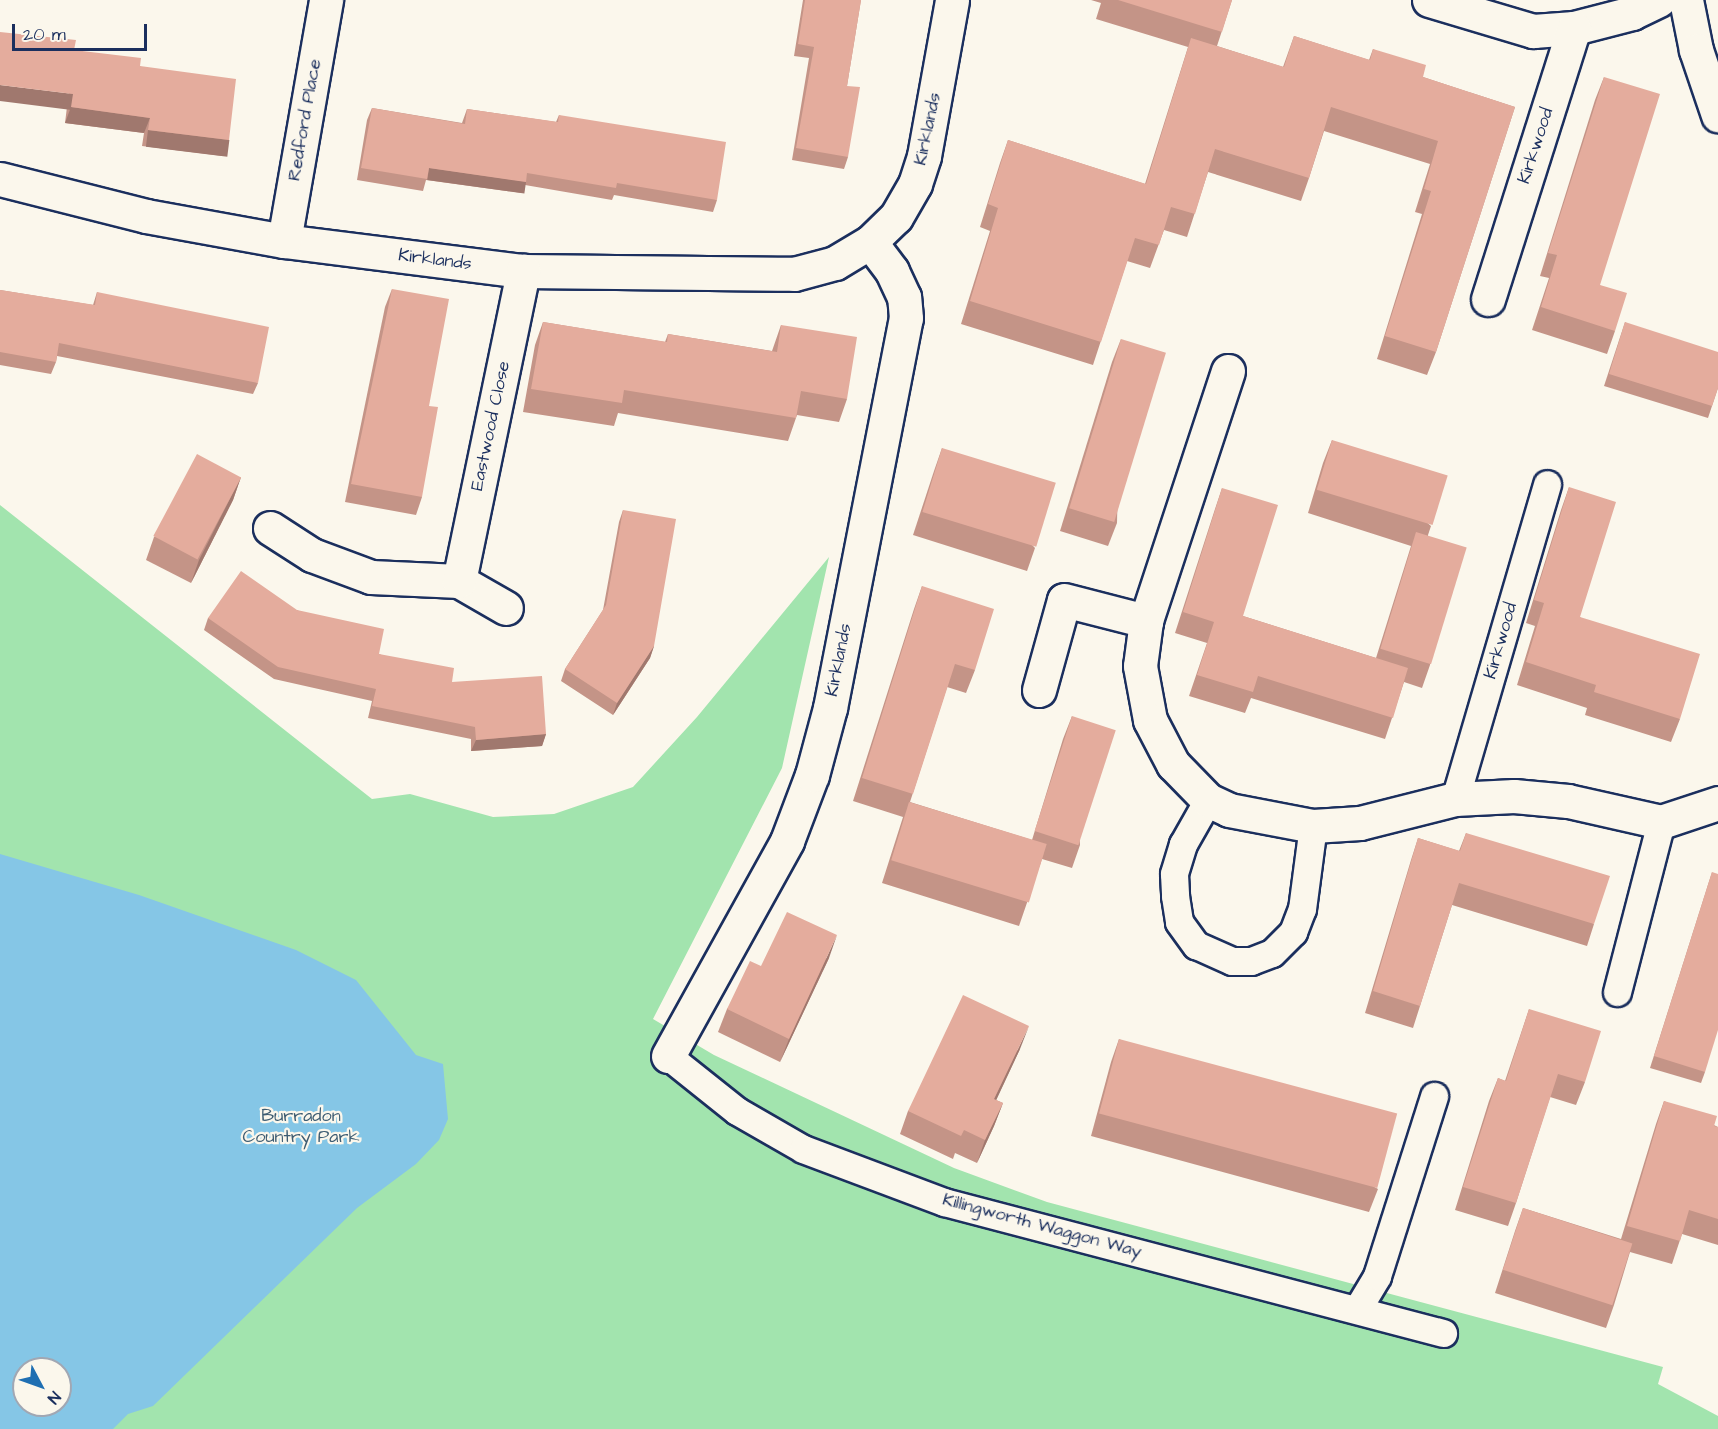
<!DOCTYPE html>
<style>
body{margin:0}
#map{position:relative;width:1718px;height:1429px;overflow:hidden;background:#fbf7ec;font-family:"Architects Daughter",sans-serif}
div>[style]{position:absolute}
.green>*{inset:0;background:#a2e4ae}
.water>*{inset:0;background:#85c6e6}
.roads{filter:drop-shadow(2px 0 #1b2f5e) drop-shadow(-2px 0 #1b2f5e) drop-shadow(0 2px #1b2f5e) drop-shadow(0 -2px #1b2f5e)}
.lane>*{height:27px;margin:-13.5px;padding:0 13.5px;transform-origin:13.5px;border-radius:13.5px;background:#fbf7ec}
.street>*{height:33px;margin:-16.5px;padding:0 16.5px;transform-origin:16.5px;border-radius:16.5px;background:#fbf7ec}
.wall>*{inset:0;background:#c49487}
.shaded-wall>*{inset:0;background:#a0786e;transform-origin:0 0}
.building>*{inset:0;background:#e4ac9d;transform-origin:0 0}
span{translate:-50% -50%;white-space:nowrap;text-align:center;line-height:1.15;-webkit-text-stroke:4.5px #fbf7ec;paint-order:stroke}
.street-label{font-size:18px;color:#1b2f5e}
.park-label{font-size:18px;color:#3d5c72}
.north{position:absolute;left:12px;top:1357px;width:60px;height:60px;box-sizing:border-box;background:#fbf7ec;border:2px solid #a1a7b3;border-radius:50%;rotate:131deg;font-size:16px;font-weight:700;line-height:24px;text-align:center;color:#1b2f5e}
.north::after{content:'';display:block;margin:auto;width:21px;height:27px;background:#1f6fb2;clip-path:polygon(50% 0,100% 100%,50% 72%,0 100%)}
.scale{position:absolute;left:12px;top:24px;width:135px;height:27px;box-sizing:border-box;border:3px solid #1b2f5e;border-top:0;padding-left:8px;font-size:18px;line-height:21px;white-space:nowrap;color:#1b2f5e;-webkit-text-stroke:4px #fbf7ec;paint-order:stroke}
</style>
<div id="map">
<div class="green">
<i style="clip-path:polygon(evenodd,0 505px,372px 799px,410px 794px,493px 817px,554px 814px,633px 787px,697px 717px,829px 557px,782px 768px,653px 1019px,714px 1055px,954px 1168px,1047px 1202px,1663px 1367px,1658px 1384px,1718px 1416px,1718px 1429px,0 1429px,0 505px,24px 1369px,60px 1369px,60px 1405px,24px 1405px,24px 1369px)"></i>
</div>
<div class="water">
<i style="clip-path:polygon(evenodd,0 854px,139px 895px,296px 950px,356px 980px,416px 1055px,443px 1064px,448px 1119px,439px 1140px,416px 1164px,357px 1208px,153px 1406px,128px 1414px,113px 1429px,0 1429px,0 854px,24px 1369px,60px 1369px,60px 1405px,24px 1405px,24px 1369px)"></i>
</div>
<div class="roads">
<div class="lane">
<i style="left:1455px;top:799px;width:328px;rotate:-73.7deg"></i>
<i style="left:1208px;top:800px;width:51px;rotate:119.6deg"></i>
<i style="left:1183px;top:844px;width:31px;rotate:107deg"></i>
<i style="left:1174px;top:874px;width:22px;rotate:87deg"></i>
<i style="left:1175px;top:896px;width:26px;rotate:81deg"></i>
<i style="left:1179px;top:922px;width:29px;rotate:54deg"></i>
<i style="left:1196px;top:945px;width:39px;rotate:24deg"></i>
<i style="left:1232px;top:961px;width:19px"></i>
<i style="left:1251px;top:961px;width:22px;rotate:-21deg"></i>
<i style="left:1272px;top:953px;width:30px;rotate:-45deg"></i>
<i style="left:1293px;top:932px;width:25px;rotate:-69deg"></i>
<i style="left:1302px;top:909px;width:84px;rotate:-82.5deg"></i>
<i style="left:1617px;top:992px;width:176px;rotate:-75.5deg"></i>
<i style="left:668px;top:1056px;width:88px;rotate:38.6deg"></i>
<i style="left:737px;top:1111px;width:76px;rotate:29.9deg"></i>
<i style="left:803px;top:1149px;width:151px;rotate:20.6deg"></i>
<i style="left:944px;top:1202px;width:516px;rotate:14.71deg"></i>
<i style="left:1358px;top:1308px;width:37px;rotate:-59deg"></i>
<i style="left:1377px;top:1276px;width:189px;rotate:-72.4deg"></i>
</div>
<div class="street">
<i style="left:1429px;top:0;width:109px;rotate:16.6deg"></i>
<i style="left:1533px;top:31px;width:41px;rotate:-4.2deg"></i>
<i style="left:1574px;top:28px;width:60px;rotate:-14.5deg"></i>
<i style="left:1632px;top:13px;width:30px;rotate:-26deg"></i>
<i style="left:1686px;top:0;width:51px;rotate:78.7deg"></i>
<i style="left:1696px;top:50px;width:69px;rotate:71.3deg"></i>
<i style="left:0;top:179px;width:151px;rotate:14.2deg"></i>
<i style="left:146px;top:216px;width:140px;rotate:10.3deg"></i>
<i style="left:284px;top:241px;width:241px;rotate:7.2deg"></i>
<i style="left:523px;top:271px;width:271px;rotate:0.6deg"></i>
<i style="left:794px;top:274px;width:42px;rotate:-15deg"></i>
<i style="left:835px;top:263px;width:41px;rotate:-31deg"></i>
<i style="left:870px;top:242px;width:36px;rotate:-44deg"></i>
<i style="left:896px;top:217px;width:38px;rotate:-60deg"></i>
<i style="left:915px;top:184px;width:29px;rotate:-72deg"></i>
<i style="left:924px;top:156px;width:158px;rotate:-79.8deg"></i>
<i style="left:284px;top:241px;width:245px;rotate:-80.1deg"></i>
<i style="left:1488px;top:299px;width:284px;rotate:-72.4deg"></i>
<i style="left:1228px;top:371px;width:263px;rotate:108.2deg"></i>
<i style="left:1146px;top:621px;width:45px;rotate:97.6deg"></i>
<i style="left:1140px;top:666px;width:55px;rotate:79.5deg"></i>
<i style="left:1150px;top:720px;width:50px;rotate:62.4deg"></i>
<i style="left:1173px;top:764px;width:50px;rotate:45.8deg"></i>
<i style="left:1208px;top:800px;width:23px;rotate:25deg"></i>
<i style="left:1229px;top:810px;width:86px;rotate:10.8deg"></i>
<i style="left:1313px;top:826px;width:47px;rotate:-3.7deg"></i>
<i style="left:1360px;top:823px;width:98px;rotate:-14.2deg"></i>
<i style="left:1455px;top:799px;width:59px;rotate:-2.9deg"></i>
<i style="left:1514px;top:796px;width:54px;rotate:5.3deg"></i>
<i style="left:1568px;top:801px;width:95px;rotate:12.7deg"></i>
<i style="left:1661px;top:822px;width:60px;rotate:-18.4deg"></i>
<i style="left:270px;top:528px;width:50px;rotate:32.7deg"></i>
<i style="left:312px;top:555px;width:63px;rotate:20.4deg"></i>
<i style="left:371px;top:577px;width:88px;rotate:2.6deg"></i>
<i style="left:459px;top:581px;width:54px;rotate:29.9deg"></i>
<i style="left:459px;top:581px;width:317px;rotate:-78.3deg"></i>
<i style="left:1039px;top:690px;width:93px;rotate:-74.5deg"></i>
<i style="left:1064px;top:600px;width:85px;rotate:14.4deg"></i>
<i style="left:668px;top:1056px;width:246px;rotate:-61deg"></i>
<i style="left:787px;top:841px;width:71px;rotate:-69.3deg"></i>
<i style="left:812px;top:775px;width:69px;rotate:-75deg"></i>
<i style="left:830px;top:708px;width:397px;rotate:-79deg"></i>
<i style="left:906px;top:318px;width:21px;rotate:-95deg"></i>
<i style="left:904px;top:297px;width:29px;rotate:-115deg"></i>
<i style="left:892px;top:271px;width:36px;rotate:-127deg"></i>
</div>
</div>
<div class="wall">
<i style="clip-path:polygon(803px 0,861px 0,847px 86px,848px 157px,844px 169px,792px 160px,809px 58px,794px 56px)"></i>
<i style="clip-path:polygon(1091px 0,1232px 0,1217px 46px,1283px 67px,1294px 36px,1369px 60px,1373px 49px,1423px 77px,1515px 107px,1436px 352px,1427px 375px,1377px 359px,1422px 214px,1415px 212px,1430px 164px,1324px 131px,1309px 178px,1301px 201px,1208px 172px,1187px 237px,1164px 230px,1150px 268px,1127px 261px,1093px 365px,961px 324px,990px 231px,980px 227px,1000px 163px,1008px 140px,1145px 184px,1188px 47px,1096px 19px,1101px 3px)"></i>
<i style="clip-path:polygon(74px 50px,140px 66px,229px 140px,223px 156px,142px 146px,144px 133px,65px 123px)"></i>
<i style="clip-path:polygon(1604px 77px,1600px 285px,1615px 331px,1607px 354px,1532px 330px,1549px 278px,1540px 276px,1595px 100px)"></i>
<i style="clip-path:polygon(372px 108px,462px 123px,467px 109px,556px 122px,559px 115px,717px 200px,713px 212px,614px 195px,612px 200px,525px 185px,522px 193px,426px 180px,423px 191px,357px 180px,367px 120px)"></i>
<i style="clip-path:polygon(392px 289px,422px 497px,416px 515px,345px 502px,385px 307px)"></i>
<i style="clip-path:polygon(0 290px,93px 305px,97px 292px,258px 383px,253px 394px,57px 356px,56px 362px,51px 374px,0 365px)"></i>
<i style="clip-path:polygon(543px 322px,665px 342px,668px 334px,772px 351px,781px 325px,847px 399px,839px 422px,797px 415px,788px 441px,618px 413px,614px 426px,523px 412px,535px 345px)"></i>
<i style="clip-path:polygon(1625px 322px,1718px 388px,1708px 418px,1604px 386px)"></i>
<i style="clip-path:polygon(1121px 339px,1117px 523px,1108px 546px,1060px 531px,1112px 362px)"></i>
<i style="clip-path:polygon(1332px 440px,1431px 526px,1428px 535px,1430px 665px,1422px 688px,1404px 682px,1385px 739px,1251px 698px,1245px 713px,1189px 696px,1207px 643px,1175px 633px,1215px 509px,1222px 488px,1243px 616px,1376px 658px,1411px 546px,1308px 513px,1323px 463px)"></i>
<i style="clip-path:polygon(942px 448px,1035px 548px,1027px 571px,913px 535px,934px 471px)"></i>
<i style="clip-path:polygon(241px 477px,233px 500px,191px 583px,146px 560px,154px 537px)"></i>
<i style="clip-path:polygon(1569px 487px,1580px 617px,1680px 719px,1671px 742px,1585px 715px,1587px 708px,1517px 685px,1535px 626px,1526px 623px,1561px 510px)"></i>
<i style="clip-path:polygon(623px 510px,654px 646px,650px 658px,613px 715px,561px 681px,565px 669px,603px 610px,619px 522px)"></i>
<i style="clip-path:polygon(922px 586px,975px 670px,966px 693px,947px 687px,910px 802px,1032px 840px,1063px 739px,1072px 716px,1080px 845px,1072px 868px,1042px 859px,1019px 926px,882px 883px,903px 817px,853px 801px,914px 609px)"></i>
<i style="clip-path:polygon(297px 610px,379px 654px,452px 682px,546px 734px,542px 746px,471px 751px,471px 739px,368px 718px,372px 701px,274px 679px,204px 630px,208px 618px)"></i>
<i style="clip-path:polygon(1466px 833px,1594px 924px,1587px 946px,1452px 905px,1420px 1006px,1413px 1028px,1365px 1013px,1411px 860px,1418px 838px,1459px 851px)"></i>
<i style="clip-path:polygon(1712px 872px,1705px 1072px,1701px 1083px,1650px 1068px)"></i>
<i style="clip-path:polygon(829px 958px,780px 1062px,718px 1032px,727px 1009px,761px 966px)"></i>
<i style="clip-path:polygon(1529px 1009px,1585px 1082px,1576px 1105px,1550px 1097px,1516px 1203px,1508px 1226px,1455px 1210px,1489px 1101px,1498px 1078px,1505px 1081px)"></i>
<i style="clip-path:polygon(1119px 1039px,1378px 1189px,1369px 1212px,1091px 1136px,1111px 1062px)"></i>
<i style="clip-path:polygon(1020px 1049px,996px 1100px,1003px 1103px,994px 1126px,977px 1163px,955px 1153px,953px 1159px,900px 1134px,908px 1111px)"></i>
<i style="clip-path:polygon(1664px 1101px,1718px 1127px,1718px 1245px,1682px 1234px,1672px 1264px,1630px 1252px,1614px 1305px,1606px 1328px,1495px 1293px,1515px 1231px,1523px 1208px,1621px 1239px,1656px 1124px)"></i>
</div>
<div class="shaded-wall">
<i style="left:0;top:85px;width:74px;height:16px;rotate:7deg"></i>
<i style="clip-path:polygon(71px 107px,150px 118px,144px 133px,65px 123px)"></i>
<i style="left:148px;top:130px;width:82px;height:17px;rotate:7deg"></i>
<i style="left:429px;top:168px;width:98px;height:12px;rotate:8deg"></i>
<i style="clip-path:polygon(241px 477px,233px 500px,191px 583px,199px 560px)"></i>
<i style="clip-path:polygon(654px 646px,650px 658px,613px 715px,617px 703px)"></i>
<i style="clip-path:polygon(546px 734px,542px 746px,471px 751px,476px 740px)"></i>
<i style="clip-path:polygon(837px 935px,829px 958px,780px 1062px,789px 1039px)"></i>
<i style="clip-path:polygon(1029px 1026px,1020px 1049px,986px 1122px,994px 1099px)"></i>
<i style="clip-path:polygon(1003px 1103px,994px 1126px,977px 1163px,985px 1140px)"></i>
</div>
<div class="building">
<i style="clip-path:polygon(805px 0,861px 0,847px 86px,860px 87px,848px 157px,796px 148px,814px 47px,798px 44px)"></i>
<i style="clip-path:polygon(1118px 0,1232px 0,1222px 32px)"></i>
<i style="clip-path:polygon(0 32px,76px 40px,74px 50px,141px 58px,140px 66px,236px 79px,229px 140px,148px 130px,150px 118px,71px 107px,73px 94px,0 85px)"></i>
<i style="clip-path:polygon(1294px 36px,1370px 60px,1373px 49px,1426px 65px,1423px 77px,1515px 107px,1436px 352px,1385px 336px,1431px 191px,1424px 189px,1438px 141px,1331px 107px,1309px 178px,1215px 149px,1195px 214px,1171px 207px,1159px 245px,1135px 238px,1101px 342px,970px 301px,998px 208px,988px 204px,1008px 140px,1146px 184px,1191px 38px,1284px 67px)"></i>
<i style="clip-path:polygon(1604px 77px,1660px 94px,1600px 285px,1627px 293px,1615px 331px,1541px 307px,1557px 255px,1548px 253px)"></i>
<i style="clip-path:polygon(372px 108px,465px 124px,467px 109px,558px 122px,559px 115px,726px 142px,717px 200px,617px 183px,616px 188px,527px 173px,526px 182px,429px 168px,427px 179px,361px 168px)"></i>
<i style="clip-path:polygon(392px 289px,449px 299px,429px 406px,438px 407px,422px 497px,351px 484px)"></i>
<i style="clip-path:polygon(0 290px,95px 305px,97px 292px,269px 327px,258px 383px,59px 343px,56px 362px,0 352px)"></i>
<i style="clip-path:polygon(543px 322px,667px 342px,668px 334px,777px 352px,781px 325px,857px 337px,847px 399px,801px 391px,796px 418px,624px 390px,622px 403px,531px 389px)"></i>
<i style="clip-path:polygon(1625px 322px,1718px 352px,1718px 388px,1712px 406px,1609px 374px)"></i>
<i style="left:1121px;top:339px;width:47px;height:177px;rotate:17deg"></i>
<i style="left:1332px;top:440px;width:121px;height:52px;rotate:17deg"></i>
<i style="left:942px;top:448px;width:119px;height:67px;rotate:17deg"></i>
<i style="left:197px;top:454px;width:50px;height:93px;rotate:28deg"></i>
<i style="clip-path:polygon(1569px 487px,1616px 502px,1580px 617px,1700px 654px,1680px 719px,1594px 692px,1596px 685px,1526px 662px,1544px 603px,1534px 600px)"></i>
<i style="clip-path:polygon(1222px 488px,1278px 505px,1243px 616px,1408px 668px,1393px 718px,1258px 676px,1253px 692px,1197px 675px,1214px 622px,1183px 612px)"></i>
<i style="clip-path:polygon(623px 510px,676px 519px,654px 646px,617px 703px,565px 669px,606px 605px)"></i>
<i style="left:1416px;top:532px;width:53px;height:122px;rotate:17deg"></i>
<i style="clip-path:polygon(241px 571px,297px 610px,384px 629px,379px 654px,454px 668px,452px 682px,542px 676px,546px 734px,476px 740px,475px 727px,372px 706px,376px 689px,278px 667px,208px 618px)"></i>
<i style="clip-path:polygon(922px 586px,994px 609px,975px 670px,955px 664px,913px 794px,862px 778px)"></i>
<i style="left:1072px;top:716px;width:46px;height:121px;rotate:18deg"></i>
<i style="left:909px;top:802px;width:144px;height:61px;rotate:17deg"></i>
<i style="clip-path:polygon(1466px 833px,1610px 876px,1594px 924px,1459px 883px,1420px 1006px,1373px 991px,1418px 838px,1460px 851px)"></i>
<i style="clip-path:polygon(1712px 872px,1718px 874px,1718px 1030px,1705px 1072px,1654px 1056px)"></i>
<i style="clip-path:polygon(787px 912px,837px 935px,789px 1039px,727px 1009px,750px 961px,761px 966px)"></i>
<i style="clip-path:polygon(963px 995px,1029px 1026px,994px 1099px,1003px 1103px,985px 1140px,964px 1130px,961px 1136px,908px 1111px)"></i>
<i style="clip-path:polygon(1529px 1009px,1601px 1031px,1585px 1082px,1558px 1074px,1516px 1203px,1463px 1187px,1498px 1078px,1506px 1081px)"></i>
<i style="left:1119px;top:1039px;width:288px;height:77px;rotate:15deg"></i>
<i style="clip-path:polygon(1664px 1101px,1717px 1116px,1714px 1126px,1718px 1127px,1718px 1219px,1689px 1210px,1680px 1241px,1627px 1226px)"></i>
<i style="left:1523px;top:1208px;width:115px;height:65px;rotate:18deg"></i>
</div>
<div class="street-label">
<span style="left:305px;top:120px;rotate:-80deg">Redford Place</span>
<span style="left:928px;top:129px;rotate:-78deg">Kirklands</span>
<span style="left:1536px;top:146px;rotate:-72deg">Kirkwood</span>
<span style="left:435px;top:260px;rotate:7deg">Kirklands</span>
<span style="left:491px;top:426px;rotate:-78deg">Eastwood Close</span>
<span style="left:1501px;top:641px;rotate:-74deg">Kirkwood</span>
<span style="left:839px;top:660px;rotate:-79deg">Kirklands</span>
<span style="left:1042px;top:1226px;rotate:15deg">Killingworth Waggon Way</span>
</div>
<div class="park-label">
<span style="left:301px;top:1127px">Burradon<br>Country Park</span>
</div>
<div class="north">N</div>
<div class="scale">20 m</div>
</div>
